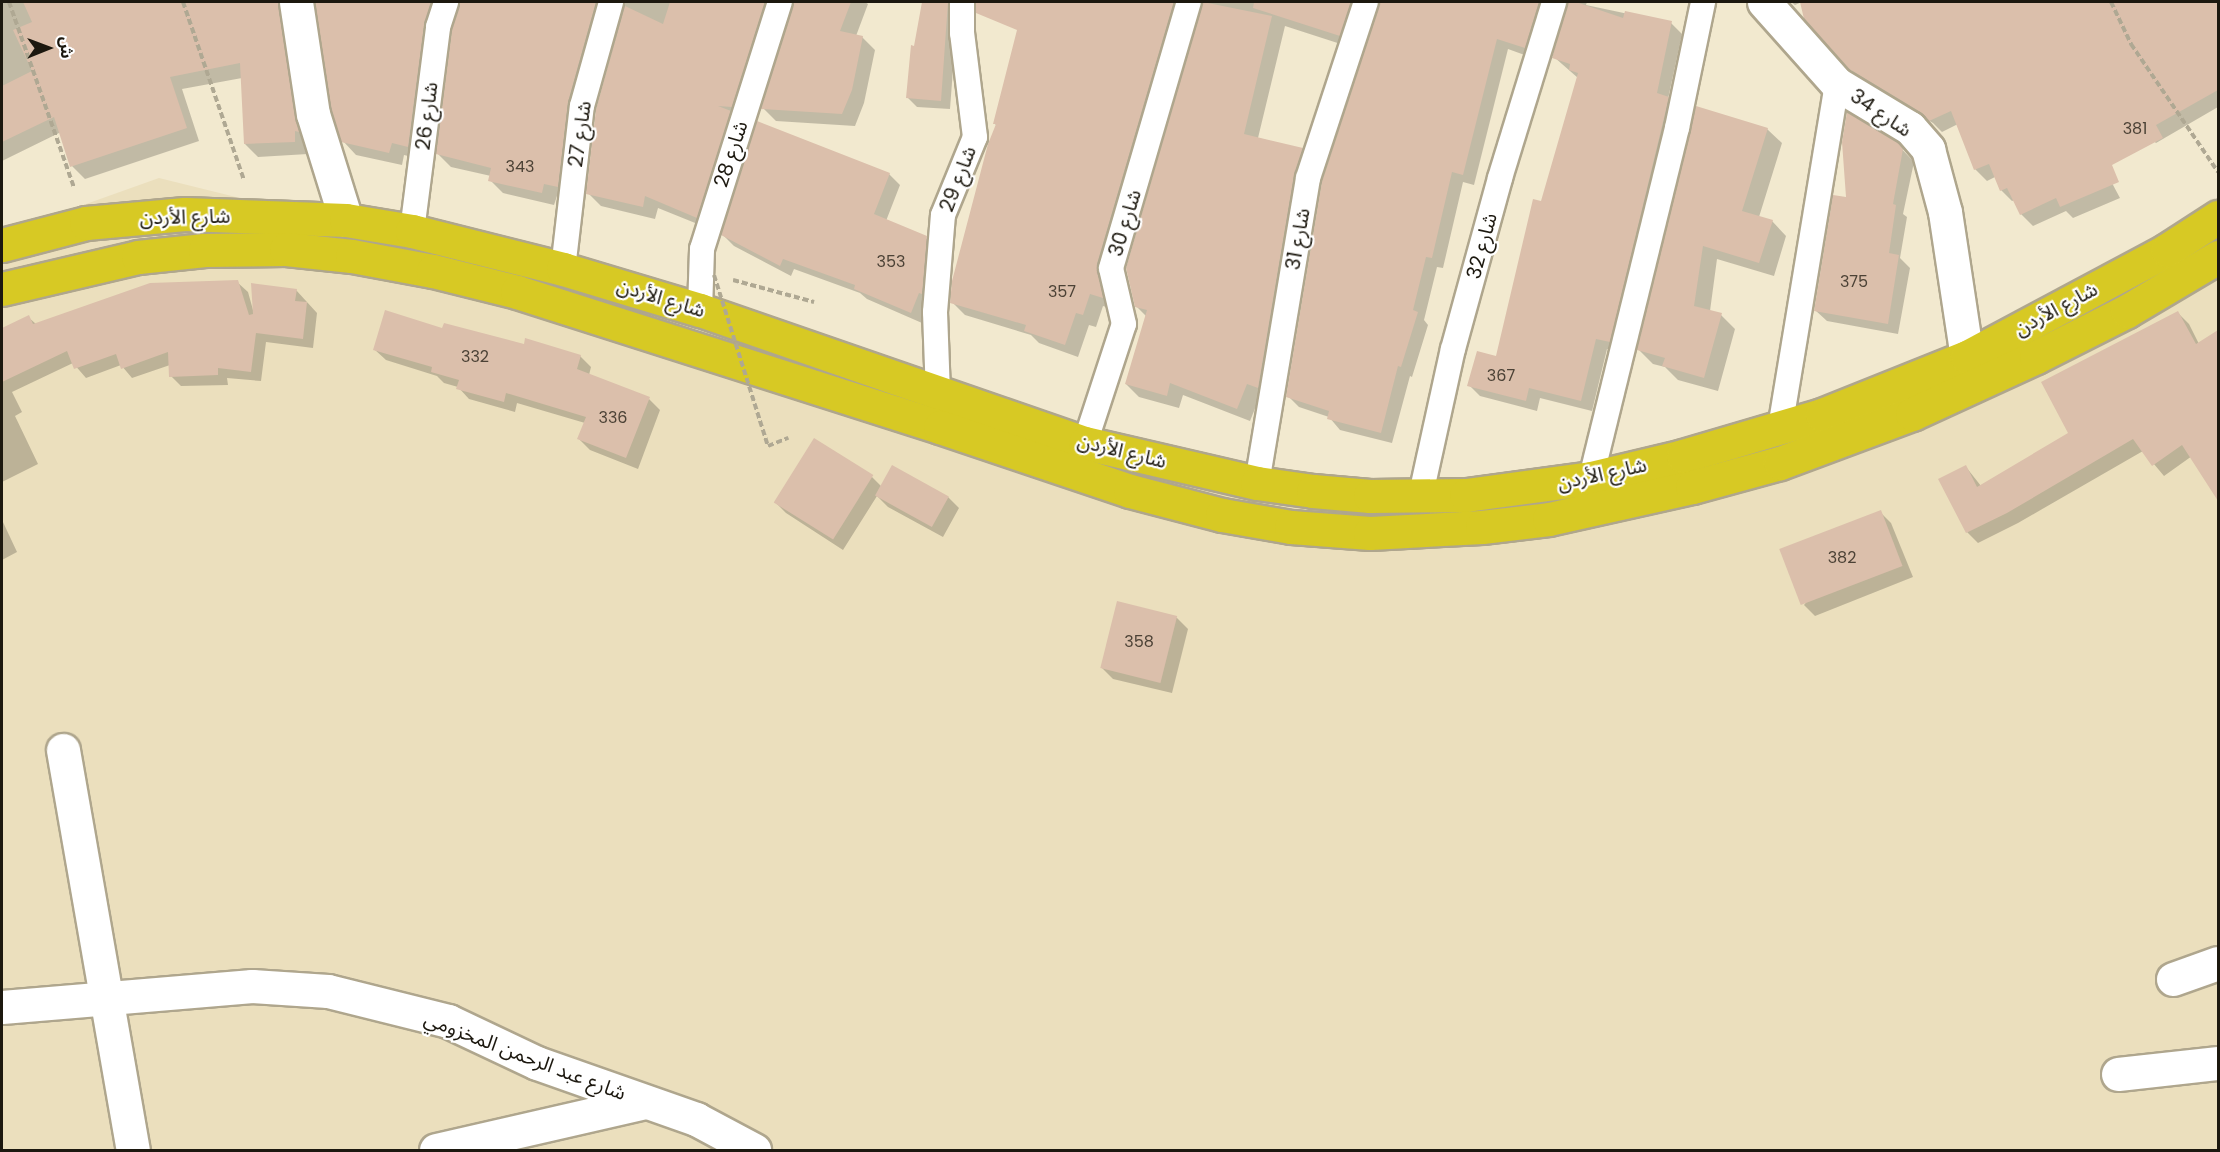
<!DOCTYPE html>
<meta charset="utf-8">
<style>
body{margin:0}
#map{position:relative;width:2220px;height:1152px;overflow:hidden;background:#f2e9cf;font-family:Poppins,"Noto Sans Arabic",sans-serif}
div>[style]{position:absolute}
.built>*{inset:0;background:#ebdfbd}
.shadow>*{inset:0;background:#0003}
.building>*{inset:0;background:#dbbfab;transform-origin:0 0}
.path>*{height:4px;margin-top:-2px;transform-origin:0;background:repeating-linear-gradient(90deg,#afa893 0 6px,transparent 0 9px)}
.roads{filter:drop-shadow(2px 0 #afa68d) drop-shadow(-2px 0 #afa68d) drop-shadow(0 2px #afa68d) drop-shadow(0 -2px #afa68d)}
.lane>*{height:24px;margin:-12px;padding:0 12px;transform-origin:12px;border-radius:12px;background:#fff}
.street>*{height:33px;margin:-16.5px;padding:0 16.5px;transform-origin:16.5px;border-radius:16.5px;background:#fff}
.highway>*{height:33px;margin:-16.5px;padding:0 16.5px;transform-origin:16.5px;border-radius:16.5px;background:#d7c924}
.path-bridge>*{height:4px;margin-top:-2px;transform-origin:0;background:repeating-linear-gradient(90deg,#afa893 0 6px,transparent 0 9px)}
span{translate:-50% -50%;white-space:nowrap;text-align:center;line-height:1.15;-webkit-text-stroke:4.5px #fff;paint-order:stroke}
.number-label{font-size:16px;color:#4c4236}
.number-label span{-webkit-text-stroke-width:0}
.street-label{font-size:20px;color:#1c180f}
.frame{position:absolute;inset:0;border:3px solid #1c180f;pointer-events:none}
.north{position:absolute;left:18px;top:18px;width:60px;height:60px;-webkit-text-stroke:4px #fff;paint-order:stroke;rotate:89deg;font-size:16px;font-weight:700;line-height:24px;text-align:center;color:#1c180f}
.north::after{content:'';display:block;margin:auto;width:21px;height:27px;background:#1c180f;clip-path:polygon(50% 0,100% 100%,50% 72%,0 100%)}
</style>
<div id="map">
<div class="built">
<i style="clip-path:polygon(159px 178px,438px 247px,577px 273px,709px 357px,1403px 534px,1907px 419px,2218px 232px,2218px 1150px,2px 1150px,2px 234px)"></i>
</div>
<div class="shadow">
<i style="clip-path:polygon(2px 2px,296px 2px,308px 154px,258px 157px,245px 144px,242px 78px,182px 89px,199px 141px,85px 179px,72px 166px,61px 132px,2px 161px)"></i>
<i style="clip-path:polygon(316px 2px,460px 2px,449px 4px,421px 159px,404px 155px,402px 165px,356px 155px,343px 141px,333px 109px)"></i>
<i style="clip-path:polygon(460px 2px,624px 2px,614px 4px,571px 199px,557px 196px,554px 205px,503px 193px,490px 180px,491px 176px,451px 167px,438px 154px)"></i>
<i style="clip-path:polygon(625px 2px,789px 2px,710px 229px,658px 208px,655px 219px,601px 206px,588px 193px,597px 109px)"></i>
<i style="clip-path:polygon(795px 2px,865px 2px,868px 4px,856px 36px,862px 37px,875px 50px,864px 103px,855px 126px,776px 121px,763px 108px)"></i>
<i style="clip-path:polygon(923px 2px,958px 2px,950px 109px,917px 107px,908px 98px)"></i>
<i style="clip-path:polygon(1084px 2px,1198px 2px,1110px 278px,1115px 310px,1103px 306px,1096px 327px,1089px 325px,1078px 357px,1039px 343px,1031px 335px,965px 315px,952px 302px,997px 126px,994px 123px,1126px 19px)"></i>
<i style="clip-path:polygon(1203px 2px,1369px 2px,1353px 48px,1285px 26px,1258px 138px,1302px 149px,1315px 162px,1260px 396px,1250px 421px,1183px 395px,1179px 408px,1139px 397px,1126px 384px,1147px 317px,1136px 306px)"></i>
<i style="clip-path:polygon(1381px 2px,1560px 2px,1536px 59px,1508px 49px,1474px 185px,1463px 182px,1443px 268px,1437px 267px,1424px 320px,1428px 325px,1412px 377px,1410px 376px,1392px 443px,1340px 430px,1329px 417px,1299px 407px,1288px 396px)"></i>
<i style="clip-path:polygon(1569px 2px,1587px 2px,1586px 5px,1671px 23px,1682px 34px,1668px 99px,1679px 110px,1621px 353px,1607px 349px,1592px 411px,1540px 398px,1537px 411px,1480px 396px,1469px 385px,1497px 358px,1578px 78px,1554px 57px)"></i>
<i style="clip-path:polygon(1791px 2px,2218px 2px,2218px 107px,2156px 143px,2144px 132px,2082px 127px,2120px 198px,2073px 218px,2066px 211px,2033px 226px,2021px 214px,2015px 200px,2012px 201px,2001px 190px,1995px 177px,1987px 181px,1975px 169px,1958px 124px,1942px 132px,1933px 123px,1862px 81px,1850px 68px,1802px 2px,1795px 5px)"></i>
<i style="clip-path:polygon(1767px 129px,1782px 143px,1759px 217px,1772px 221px,1786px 236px,1774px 276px,1717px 259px,1710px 311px,1721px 315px,1735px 329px,1718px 391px,1678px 380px,1665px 367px,1653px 364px,1639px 350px)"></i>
<i style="clip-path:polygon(1897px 144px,1914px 162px,1903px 214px,1907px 217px,1900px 258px,1910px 268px,1898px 334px,1827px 321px,1815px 310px,1848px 199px)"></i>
<i style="clip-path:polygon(889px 174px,900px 185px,886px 221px,926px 238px,937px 249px,930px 303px,922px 323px,867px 299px,860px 293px,794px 269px,791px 276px,734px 246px,723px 235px)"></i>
<i style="clip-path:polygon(237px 282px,248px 292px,253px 310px,296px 290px,317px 313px,313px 348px,266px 342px,261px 381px,227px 378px,228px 385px,181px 386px,171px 376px,170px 365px,132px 378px,121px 365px,86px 378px,73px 363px,12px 392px,22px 412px,15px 416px,38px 464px,2px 482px,2px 330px,28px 317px,36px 324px)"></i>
<i style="clip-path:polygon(2178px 313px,2189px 324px,2199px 344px,2218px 332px,2218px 481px,2214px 485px,2192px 456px,2164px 476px,2143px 451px,2018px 523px,1978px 543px,1967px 532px,1966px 467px,1981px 486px,2070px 434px)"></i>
<i style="clip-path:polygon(443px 330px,580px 356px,591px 367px,589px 375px,649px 399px,660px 410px,638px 469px,590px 450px,579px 439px,585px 423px,517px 403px,515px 412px,469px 399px,458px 387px,444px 383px,437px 376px,386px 360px,374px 349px)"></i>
<i style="clip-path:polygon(872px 477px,882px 487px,948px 497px,959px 508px,943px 537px,888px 507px,877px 496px,843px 550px,786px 513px,775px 502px)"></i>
<i style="clip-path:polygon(1880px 512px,1891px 523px,1913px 577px,1815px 616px,1804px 605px)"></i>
<i style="clip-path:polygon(2px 520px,17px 552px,2px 560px)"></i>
<i style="clip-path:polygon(1119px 603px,1177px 618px,1188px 629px,1172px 693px,1113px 679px,1102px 668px)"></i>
</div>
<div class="building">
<i style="clip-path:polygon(23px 2px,278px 2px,299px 132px,295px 131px,295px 142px,244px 144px,240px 63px,170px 77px,187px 128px,70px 167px,54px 117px,2px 142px,2px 86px,32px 71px,13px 30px,32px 22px)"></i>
<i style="clip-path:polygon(315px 2px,431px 2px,424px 25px,408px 147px,392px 143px,389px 153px,341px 142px,331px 110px)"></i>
<i style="clip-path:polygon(460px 2px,596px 2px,568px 102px,558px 187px,544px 184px,542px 193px,488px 181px,491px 168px,436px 154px,452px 30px)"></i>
<i style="clip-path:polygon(670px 2px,765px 2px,732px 107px,718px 106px,731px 111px,697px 218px,645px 196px,643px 207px,586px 194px,596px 109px,625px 6px,663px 24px)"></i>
<i style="clip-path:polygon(794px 2px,851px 2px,840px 31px,863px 36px,852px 90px,842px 114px,761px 109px)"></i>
<i style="clip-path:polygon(922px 2px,948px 2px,941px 101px,906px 98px,911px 45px,914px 46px)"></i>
<i style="clip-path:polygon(976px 2px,1174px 2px,1097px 264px,1103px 298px,1090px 294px,1083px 315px,1076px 313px,1065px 345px,1024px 331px,1026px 325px,950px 303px,952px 281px,988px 144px,996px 124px,993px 124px,1017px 30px,976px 13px)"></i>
<i style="clip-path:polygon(1203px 2px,1272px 16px,1244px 134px,1303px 148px,1294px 175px,1258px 388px,1247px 384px,1237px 409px,1170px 383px,1167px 396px,1125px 384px,1147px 310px,1135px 307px,1126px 268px)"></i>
<i style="clip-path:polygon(1254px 2px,1351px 2px,1340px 36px,1253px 8px)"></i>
<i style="clip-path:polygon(1380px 2px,1539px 2px,1525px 48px,1497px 39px,1463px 175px,1452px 172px,1432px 258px,1426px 257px,1413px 310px,1418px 312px,1401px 367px,1398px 366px,1381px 433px,1327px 419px,1329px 411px,1286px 397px,1322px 181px)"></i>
<i style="clip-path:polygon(1568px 2px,1576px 2px,1623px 18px,1625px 11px,1672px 21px,1657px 93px,1669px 97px,1610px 342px,1596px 339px,1581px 401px,1529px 388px,1526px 401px,1467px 386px,1477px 351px,1496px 356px,1533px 199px,1541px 201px,1578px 73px,1569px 70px,1570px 64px,1552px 58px)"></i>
<i style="clip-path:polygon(1800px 2px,2218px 2px,2218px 90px,2156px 125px,2163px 138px,2112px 165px,2119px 182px,2060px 207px,2056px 198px,2020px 215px,2007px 188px,2000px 191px,1989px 164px,1974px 170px,1951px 111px,1929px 121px,1920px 112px,1849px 69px,1804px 19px)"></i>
<i style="clip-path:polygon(1696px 106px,1768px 128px,1742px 211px,1773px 220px,1759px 263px,1703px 246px,1694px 306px,1722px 313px,1704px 378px,1662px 366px,1665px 358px,1637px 350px)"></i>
<i style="clip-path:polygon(1847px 112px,1898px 142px,1903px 149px,1893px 204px,1896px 205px,1889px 253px,1899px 255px,1888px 324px,1814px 311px,1833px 195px,1846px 197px,1842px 142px)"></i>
<i style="clip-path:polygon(757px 121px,890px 173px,874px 214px,927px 236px,922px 294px,919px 293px,911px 313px,854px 289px,855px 285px,783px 259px,780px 266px,721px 235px)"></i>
<i style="clip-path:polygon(238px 280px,249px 315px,253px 314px,251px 283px,297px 289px,295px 301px,307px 302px,303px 339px,256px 333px,251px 372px,218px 368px,218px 375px,169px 377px,168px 352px,121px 369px,116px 354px,74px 369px,67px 351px,2px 382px,2px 328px,29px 315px,33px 324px,150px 283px)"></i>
<i style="clip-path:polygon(385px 310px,442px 328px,444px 323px,524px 344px,525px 338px,581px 355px,577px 369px,650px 397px,626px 458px,577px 439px,586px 417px,506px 393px,504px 402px,456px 389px,459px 380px,431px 372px,432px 367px,373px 350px)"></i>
<i style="clip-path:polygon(2178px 311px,2196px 344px,2218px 330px,2218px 501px,2182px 445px,2152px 466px,2133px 439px,2007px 513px,1966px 533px,1938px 479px,1966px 465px,1977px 487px,2068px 433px,2041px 382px)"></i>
<i style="left:814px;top:438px;width:70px;height:76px;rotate:32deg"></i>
<i style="left:892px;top:465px;width:65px;height:35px;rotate:29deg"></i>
<i style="left:1881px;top:510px;width:60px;height:109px;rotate:69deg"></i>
<i style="left:1117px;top:601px;width:62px;height:69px;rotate:14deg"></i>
</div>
<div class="path">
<i style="left:9px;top:2px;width:197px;rotate:70.7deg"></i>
<i style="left:183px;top:2px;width:188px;rotate:71.1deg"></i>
<i style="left:2111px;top:2px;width:47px;rotate:64.5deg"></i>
<i style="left:2131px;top:44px;width:155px;rotate:55.8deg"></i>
<i style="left:733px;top:280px;width:84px;rotate:15.2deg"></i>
<i style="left:768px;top:446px;width:22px;rotate:-22deg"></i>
</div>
<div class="roads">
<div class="lane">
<i style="left:412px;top:231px;width:206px;rotate:-82.7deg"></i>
<i style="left:438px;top:27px;width:26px;rotate:-72deg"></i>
<i style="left:563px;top:269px;width:164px;rotate:-83.4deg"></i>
<i style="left:582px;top:106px;width:108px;rotate:-74.4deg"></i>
<i style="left:700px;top:310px;width:61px;rotate:-88.1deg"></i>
<i style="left:702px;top:249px;width:259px;rotate:-72.5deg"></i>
<i style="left:938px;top:394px;width:82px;rotate:-92.1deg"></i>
<i style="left:935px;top:312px;width:97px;rotate:-85.3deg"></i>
<i style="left:943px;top:215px;width:84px;rotate:-67.7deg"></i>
<i style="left:975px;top:137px;width:105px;rotate:-97.1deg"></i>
<i style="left:962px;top:33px;width:31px;rotate:-90deg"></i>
<i style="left:1780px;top:428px;width:349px;rotate:-80.6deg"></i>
<i style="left:1085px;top:443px;width:125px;rotate:-71.9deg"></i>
<i style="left:1124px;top:324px;width:57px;rotate:-103.1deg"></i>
<i style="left:1111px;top:268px;width:277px;rotate:-73.7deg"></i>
<i style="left:1591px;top:478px;width:360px;rotate:-76.2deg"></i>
<i style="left:1677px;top:128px;width:129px;rotate:-78.3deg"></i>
<i style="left:1257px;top:483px;width:309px;rotate:-80.5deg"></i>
<i style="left:1308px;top:178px;width:185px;rotate:-71.8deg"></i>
<i style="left:1421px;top:494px;width:148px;rotate:-77.6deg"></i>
<i style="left:1453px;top:349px;width:177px;rotate:-74.6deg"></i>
<i style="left:1500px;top:178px;width:184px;rotate:-72.9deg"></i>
</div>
<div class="street">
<i style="left:296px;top:2px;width:113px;rotate:81.4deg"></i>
<i style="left:313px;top:114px;width:111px;rotate:72.7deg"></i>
<i style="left:1764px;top:2px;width:110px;rotate:48.3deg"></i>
<i style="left:1837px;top:84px;width:85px;rotate:31.1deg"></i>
<i style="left:1910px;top:128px;width:28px;rotate:49deg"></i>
<i style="left:1928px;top:149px;width:65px;rotate:74.9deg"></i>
<i style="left:1945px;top:212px;width:147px;rotate:81.4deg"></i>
<i style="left:63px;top:750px;width:406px;rotate:80.1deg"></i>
<i style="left:2173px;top:979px;width:48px;rotate:-19.6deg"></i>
<i style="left:2px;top:1007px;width:251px;rotate:-4.8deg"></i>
<i style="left:252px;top:986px;width:76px;rotate:3.8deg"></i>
<i style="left:328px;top:991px;width:124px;rotate:14deg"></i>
<i style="left:448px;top:1021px;width:98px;rotate:25.3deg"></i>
<i style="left:537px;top:1063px;width:169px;rotate:19.4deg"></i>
<i style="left:696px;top:1119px;width:66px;rotate:28.1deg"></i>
<i style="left:2118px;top:1074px;width:101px;rotate:-6.3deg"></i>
<i style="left:436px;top:1150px;width:215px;rotate:-12.9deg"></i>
</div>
<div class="highway">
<i style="left:2px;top:245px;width:87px;rotate:-14.7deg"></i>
<i style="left:86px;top:223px;width:99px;rotate:-5.2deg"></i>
<i style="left:185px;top:214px;width:161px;rotate:2.1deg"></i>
<i style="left:346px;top:220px;width:67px;rotate:9.5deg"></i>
<i style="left:412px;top:231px;width:156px;rotate:14.1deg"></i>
<i style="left:563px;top:269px;width:143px;rotate:16.7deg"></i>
<i style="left:700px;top:310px;width:407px;rotate:19.1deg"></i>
<i style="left:1085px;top:443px;width:177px;rotate:13.1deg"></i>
<i style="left:1257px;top:483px;width:57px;rotate:8.1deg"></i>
<i style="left:1313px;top:491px;width:57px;rotate:5deg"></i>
<i style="left:1370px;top:496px;width:96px;rotate:-0.6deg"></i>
<i style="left:1466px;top:495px;width:126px;rotate:-7.7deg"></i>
<i style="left:1591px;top:478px;width:95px;rotate:-13.4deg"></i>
<i style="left:1683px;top:456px;width:145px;rotate:-16.4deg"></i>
<i style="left:1822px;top:415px;width:156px;rotate:-21.8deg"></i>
<i style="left:1967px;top:357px;width:227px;rotate:-28.1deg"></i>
<i style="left:2167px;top:250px;width:61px;rotate:-32.9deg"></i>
<i style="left:2px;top:289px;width:140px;rotate:-13.2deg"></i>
<i style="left:138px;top:257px;width:67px;rotate:-6deg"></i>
<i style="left:205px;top:250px;width:81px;rotate:-0.7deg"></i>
<i style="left:286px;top:249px;width:66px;rotate:6.1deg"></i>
<i style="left:352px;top:256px;width:82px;rotate:10.5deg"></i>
<i style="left:433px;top:271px;width:87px;rotate:14deg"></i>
<i style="left:517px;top:292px;width:444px;rotate:17.7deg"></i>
<i style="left:940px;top:427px;width:200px;rotate:18.6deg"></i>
<i style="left:1130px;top:491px;width:95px;rotate:14.6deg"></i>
<i style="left:1222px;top:515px;width:70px;rotate:9.9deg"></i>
<i style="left:1291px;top:527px;width:79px;rotate:4.3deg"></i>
<i style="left:1370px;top:533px;width:112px;rotate:-3.1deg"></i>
<i style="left:1482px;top:527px;width:67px;rotate:-6.8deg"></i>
<i style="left:1549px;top:519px;width:147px;rotate:-12.6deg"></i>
<i style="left:1692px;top:487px;width:91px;rotate:-15.3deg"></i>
<i style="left:1780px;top:463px;width:141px;rotate:-20.4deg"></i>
<i style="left:1912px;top:414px;width:136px;rotate:-24.7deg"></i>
<i style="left:2036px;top:357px;width:102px;rotate:-26.8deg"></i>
<i style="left:2127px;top:311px;width:106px;rotate:-30.7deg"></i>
</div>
</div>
<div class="path-bridge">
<i style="left:714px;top:275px;width:179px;rotate:72.5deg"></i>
</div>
<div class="number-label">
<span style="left:2135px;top:129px">381</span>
<span style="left:520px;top:167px">343</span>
<span style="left:891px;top:262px">353</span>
<span style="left:1854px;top:282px">375</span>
<span style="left:1062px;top:292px">357</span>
<span style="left:475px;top:357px">332</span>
<span style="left:1501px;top:376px">367</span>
<span style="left:613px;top:418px">336</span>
<span style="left:1842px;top:558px">382</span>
<span style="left:1139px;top:642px">358</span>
</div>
<div class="street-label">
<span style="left:1881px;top:113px;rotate:34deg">شارع 34</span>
<span style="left:427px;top:116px;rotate:-83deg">شارع 26</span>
<span style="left:580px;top:134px;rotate:-82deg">شارع 27</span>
<span style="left:731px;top:154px;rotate:-72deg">شارع 28</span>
<span style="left:958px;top:179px;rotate:-69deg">شارع 29</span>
<span style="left:185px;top:217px;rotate:-1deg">شارع الأردن</span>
<span style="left:1125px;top:223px;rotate:-73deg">شارع 30</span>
<span style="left:1298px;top:239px;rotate:-80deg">شارع 31</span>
<span style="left:1482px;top:246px;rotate:-75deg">شارع 32</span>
<span style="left:661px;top:298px;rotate:17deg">شارع الأردن</span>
<span style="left:2056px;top:309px;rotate:-28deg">شارع الأردن</span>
<span style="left:1122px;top:451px;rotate:14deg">شارع الأردن</span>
<span style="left:1602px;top:474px;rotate:-12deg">شارع الأردن</span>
<span style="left:525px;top:1056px;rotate:21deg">شارع عبد الرحمن المخزومي</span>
</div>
<div class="frame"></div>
<div class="north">ش</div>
</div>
